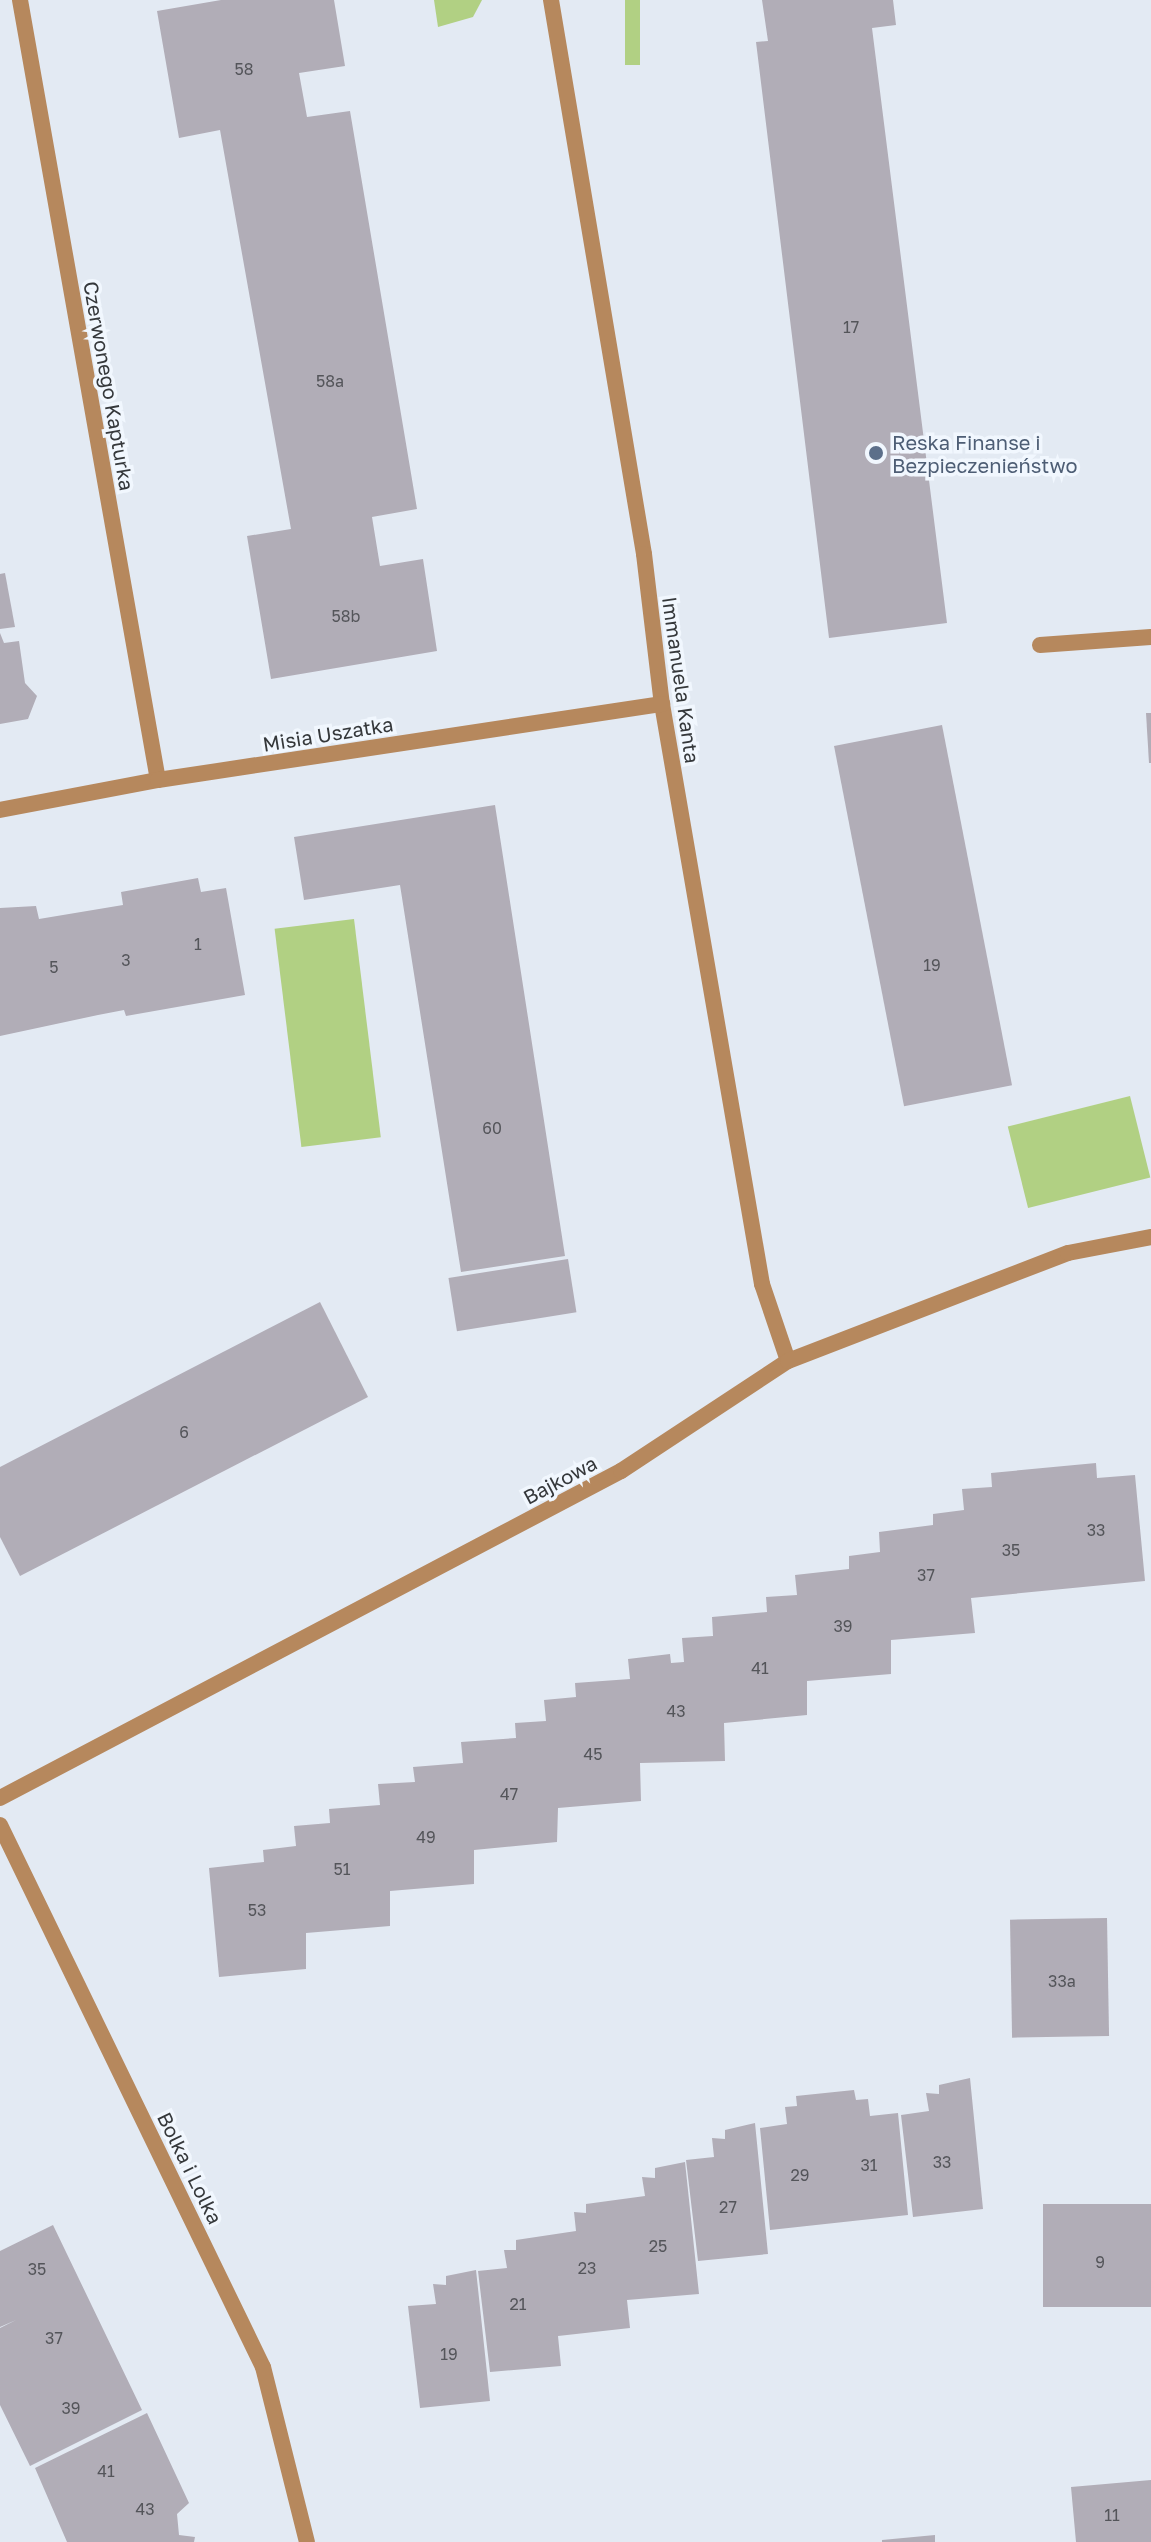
<!DOCTYPE html>
<meta charset="utf-8">
<style>
body{margin:0}
#map{position:relative;width:1151px;height:2542px;overflow:hidden;background:#e3eaf3;font-family:"Golos Text",sans-serif}
div>[style]{position:absolute}
.green>*{inset:0;background:#b1d083;transform-origin:0 0}
.building>*{inset:0;background:#b1adb7;transform-origin:0 0}
.street>*{height:16px;margin:-8px;padding:0 8px;transform-origin:8px;border-radius:8px;background:#b6885d}
.dots>*{width:22px;height:22px;translate:-50% -50%;box-sizing:border-box;border:4px solid #f1f7fe;border-radius:50%}
span{translate:-50% -50%;white-space:nowrap;text-align:center;line-height:1.15;-webkit-text-stroke:7px #f1f7fe;paint-order:stroke}
.number-label{font-size:16px;color:#54555a}
.number-label span{-webkit-text-stroke-width:0}
.street-label{font-size:20px;color:#35383b}
.service-label{font-size:20px;color:#4e5e75}
.left{translate:0 -50%;text-align:left}
</style>
<div id="map">
<div class="green">
<i style="clip-path:polygon(434px 0,482px 0,473px 17px,438px 27px)"></i>
<i style="left:625px;top:0;width:15px;height:65px"></i>
<i style="left:354px;top:919px;width:220px;height:80px;rotate:83deg"></i>
<i style="left:1130px;top:1096px;width:84px;height:126px;rotate:76deg"></i>
</div>
<div class="building">
<i style="clip-path:polygon(221px 0,334px 0,345px 66px,299px 73px,307px 117px,350px 111px,417px 509px,372px 517px,380px 566px,423px 559px,437px 651px,271px 679px,247px 536px,291px 529px,220px 130px,179px 138px,157px 11px)"></i>
<i style="clip-path:polygon(762px 0,893px 0,896px 25px,872px 28px,947px 623px,829px 638px,756px 42px,768px 41px)"></i>
<i style="clip-path:polygon(5px 573px,15px 627px,0 629px,0 574px)"></i>
<i style="clip-path:polygon(0 633px,4px 643px,19px 641px,25px 683px,37px 696px,28px 719px,0 724px)"></i>
<i style="clip-path:polygon(1146px 713px,1151px 713px,1151px 763px,1149px 763px)"></i>
<i style="left:942px;top:725px;width:367px;height:110px;rotate:79deg"></i>
<i style="clip-path:polygon(495px 805px,565px 1256px,461px 1272px,400px 885px,304px 900px,294px 837px)"></i>
<i style="clip-path:polygon(198px 878px,201px 892px,226px 888px,245px 995px,126px 1016px,124px 1010px,98px 1015px,0 1036px,0 908px,36px 906px,39px 919px,123px 905px,121px 892px)"></i>
<i style="left:568px;top:1259px;width:54px;height:121px;rotate:81deg"></i>
<i style="clip-path:polygon(320px 1302px,368px 1397px,20px 1576px,0 1537px,0 1467px)"></i>
<i style="clip-path:polygon(1096px 1463px,1097px 1478px,1135px 1475px,1145px 1581px,971px 1598px,975px 1633px,891px 1640px,891px 1674px,807px 1681px,807px 1715px,724px 1723px,725px 1761px,640px 1763px,641px 1801px,558px 1808px,557px 1842px,474px 1850px,474px 1884px,390px 1891px,390px 1926px,306px 1933px,306px 1969px,219px 1977px,209px 1868px,264px 1862px,263px 1850px,296px 1846px,294px 1826px,330px 1823px,329px 1809px,380px 1805px,378px 1784px,415px 1782px,413px 1767px,463px 1763px,461px 1742px,516px 1738px,515px 1723px,546px 1721px,544px 1700px,576px 1697px,575px 1683px,630px 1679px,628px 1659px,670px 1654px,671px 1663px,684px 1662px,682px 1638px,713px 1636px,712px 1617px,767px 1612px,766px 1597px,797px 1595px,795px 1575px,849px 1569px,849px 1556px,880px 1552px,879px 1532px,933px 1525px,933px 1514px,964px 1510px,962px 1489px,992px 1487px,991px 1473px)"></i>
<i style="left:1107px;top:1918px;width:118px;height:97px;rotate:89deg"></i>
<i style="clip-path:polygon(970px 2078px,983px 2209px,913px 2217px,901px 2115px,929px 2111px,926px 2093px,939px 2094px,939px 2085px)"></i>
<i style="clip-path:polygon(854px 2090px,856px 2100px,868px 2099px,870px 2116px,898px 2113px,908px 2215px,770px 2230px,760px 2128px,787px 2124px,785px 2107px,797px 2106px,796px 2096px)"></i>
<i style="clip-path:polygon(755px 2123px,768px 2254px,698px 2261px,686px 2160px,714px 2157px,712px 2138px,725px 2139px,725px 2130px)"></i>
<i style="clip-path:polygon(685px 2162px,699px 2294px,627px 2300px,630px 2328px,558px 2336px,561px 2366px,490px 2372px,478px 2271px,507px 2268px,504px 2250px,516px 2250px,516px 2240px,576px 2231px,574px 2212px,586px 2213px,586px 2204px,645px 2196px,642px 2177px,655px 2178px,655px 2168px)"></i>
<i style="left:1151px;top:2204px;width:103px;height:108px;rotate:90deg"></i>
<i style="clip-path:polygon(53px 2225px,142px 2410px,30px 2466px,0 2405px,0 2328px,16px 2320px,0 2327px,0 2251px)"></i>
<i style="clip-path:polygon(476px 2270px,490px 2401px,420px 2408px,408px 2306px,436px 2304px,433px 2284px,446px 2285px,446px 2276px)"></i>
<i style="clip-path:polygon(147px 2413px,189px 2503px,177px 2514px,179px 2535px,195px 2537px,194px 2542px,67px 2542px,35px 2468px)"></i>
<i style="clip-path:polygon(1151px 2480px,1151px 2542px,1076px 2542px,1071px 2487px)"></i>
<i style="clip-path:polygon(935px 2535px,935px 2542px,882px 2542px,882px 2540px)"></i>
</div>
<div class="street">
<i style="left:20px;top:0;width:792px;rotate:79.97deg"></i>
<i style="left:551px;top:0;width:562px;rotate:80.47deg"></i>
<i style="left:644px;top:554px;width:151px;rotate:83.2deg"></i>
<i style="left:662px;top:704px;width:589px;rotate:80.22deg"></i>
<i style="left:762px;top:1284px;width:81px;rotate:71.3deg"></i>
<i style="left:1040px;top:645px;width:111px;rotate:-4.1deg"></i>
<i style="left:0;top:810px;width:161px;rotate:-10.8deg"></i>
<i style="left:158px;top:780px;width:510px;rotate:-8.58deg"></i>
<i style="left:0;top:1798px;width:702px;rotate:-27.77deg"></i>
<i style="left:621px;top:1471px;width:200px;rotate:-33.4deg"></i>
<i style="left:788px;top:1361px;width:300px;rotate:-21.1deg"></i>
<i style="left:1068px;top:1253px;width:85px;rotate:-10.9deg"></i>
<i style="left:0;top:1825px;width:602px;rotate:64.12deg"></i>
<i style="left:263px;top:2367px;width:180px;rotate:75.9deg"></i>
</div>
<div class="dots">
<i style="left:876px;top:453px;background:#5c6f8a"></i>
</div>
<div class="number-label">
<span style="left:244px;top:69px">58</span>
<span style="left:851px;top:327px">17</span>
<span style="left:330px;top:381px">58a</span>
<span style="left:346px;top:616px">58b</span>
<span style="left:198px;top:944px">1</span>
<span style="left:126px;top:960px">3</span>
<span style="left:932px;top:965px">19</span>
<span style="left:54px;top:967px">5</span>
<span style="left:492px;top:1128px">60</span>
<span style="left:184px;top:1432px">6</span>
<span style="left:1096px;top:1530px">33</span>
<span style="left:1011px;top:1550px">35</span>
<span style="left:926px;top:1575px">37</span>
<span style="left:843px;top:1626px">39</span>
<span style="left:760px;top:1668px">41</span>
<span style="left:676px;top:1711px">43</span>
<span style="left:593px;top:1754px">45</span>
<span style="left:509px;top:1794px">47</span>
<span style="left:426px;top:1837px">49</span>
<span style="left:342px;top:1869px">51</span>
<span style="left:257px;top:1910px">53</span>
<span style="left:1062px;top:1981px">33a</span>
<span style="left:942px;top:2162px">33</span>
<span style="left:869px;top:2165px">31</span>
<span style="left:800px;top:2175px">29</span>
<span style="left:728px;top:2207px">27</span>
<span style="left:658px;top:2246px">25</span>
<span style="left:1100px;top:2262px">9</span>
<span style="left:587px;top:2268px">23</span>
<span style="left:37px;top:2269px">35</span>
<span style="left:518px;top:2304px">21</span>
<span style="left:54px;top:2338px">37</span>
<span style="left:449px;top:2354px">19</span>
<span style="left:71px;top:2408px">39</span>
<span style="left:106px;top:2471px">41</span>
<span style="left:145px;top:2509px">43</span>
<span style="left:1112px;top:2515px">11</span>
</div>
<div class="street-label">
<span style="left:109px;top:386px;rotate:80deg">Czerwonego Kapturka</span>
<span style="left:681px;top:680px;rotate:82deg">Immanuela Kanta</span>
<span style="left:328px;top:734px;rotate:-9deg">Misia Uszatka</span>
<span style="left:560px;top:1480px;rotate:-28deg">Bajkowa</span>
<span style="left:190px;top:2168px;rotate:64deg">Bolka i Lolka</span>
</div>
<div class="service-label">
<span class="left" style="left:892px;top:454px">Reska Finanse i<br>Bezpieczenieństwo</span>
</div>
</div>
